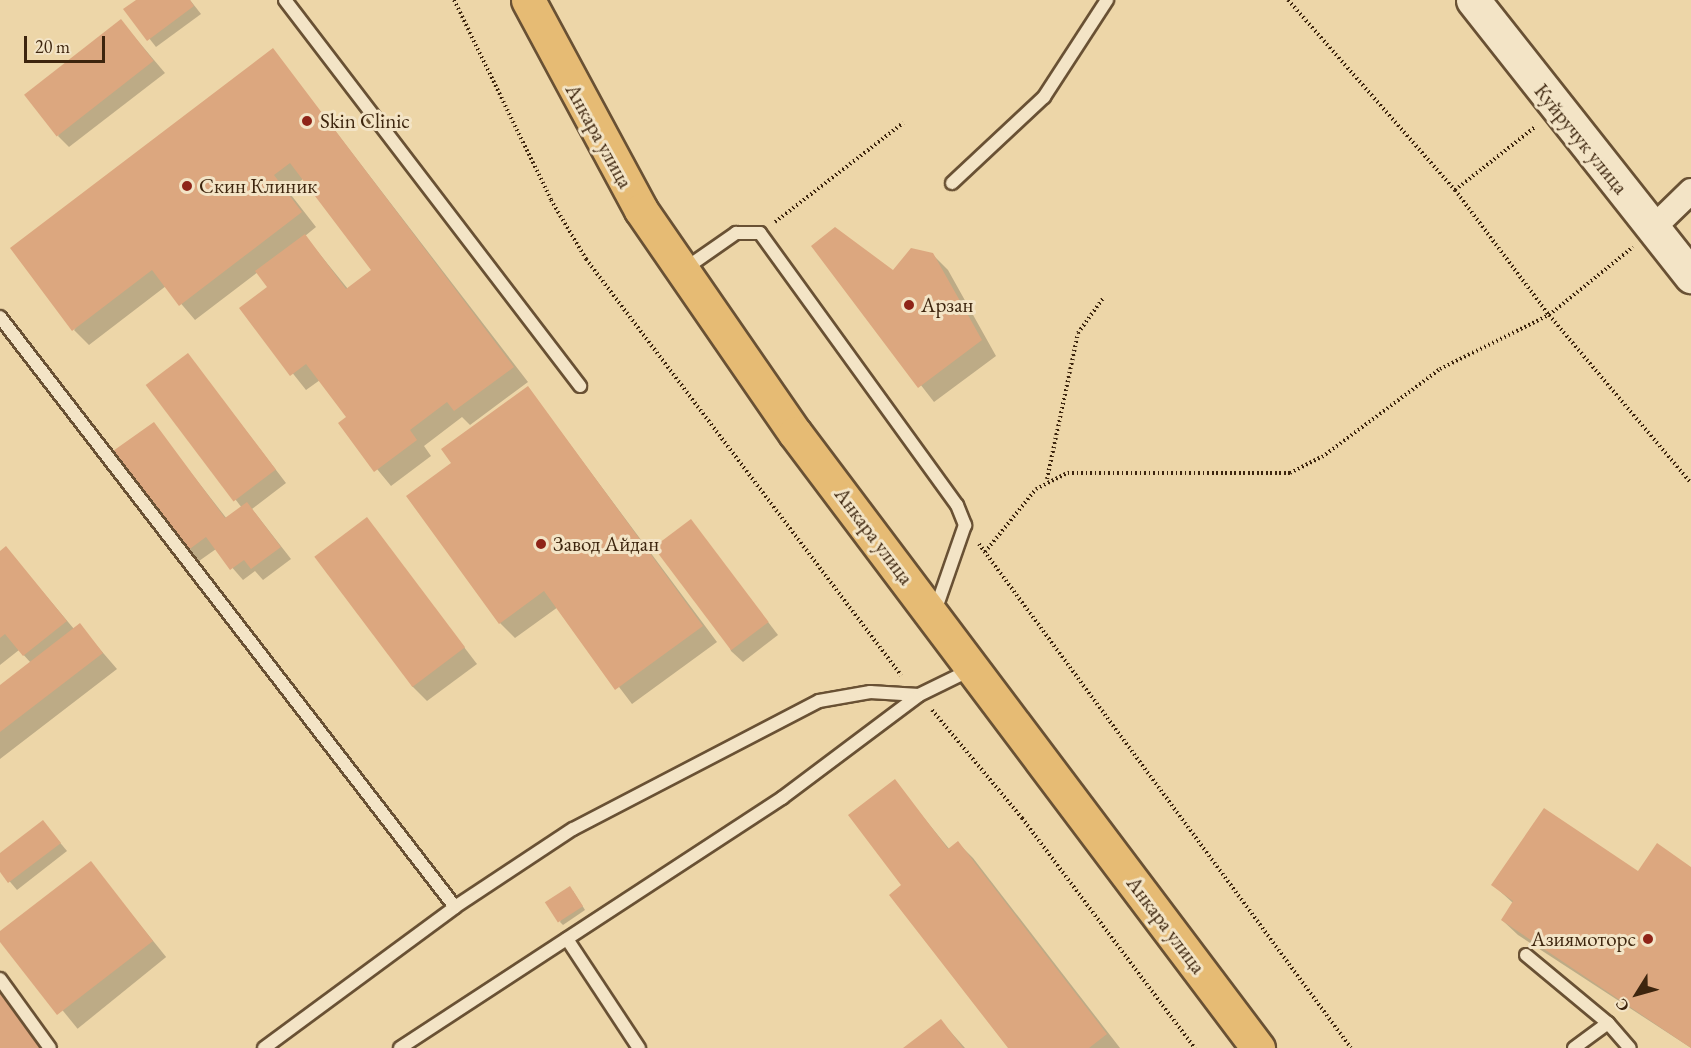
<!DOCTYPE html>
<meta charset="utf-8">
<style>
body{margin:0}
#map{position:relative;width:1691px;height:1048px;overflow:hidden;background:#edd6a8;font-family:"EB Garamond",serif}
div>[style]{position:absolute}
.shadow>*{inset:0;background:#0003;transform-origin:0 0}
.building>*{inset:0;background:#dca77f;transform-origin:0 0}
.path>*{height:4px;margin-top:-2px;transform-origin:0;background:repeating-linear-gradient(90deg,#3d250e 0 1.5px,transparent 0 4.5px)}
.roads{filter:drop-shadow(2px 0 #695134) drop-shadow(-2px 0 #695134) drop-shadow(0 2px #695134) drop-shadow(0 -2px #695134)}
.lane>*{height:12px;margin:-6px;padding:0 6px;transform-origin:6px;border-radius:6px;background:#f3e4c6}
.street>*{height:24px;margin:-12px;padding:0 12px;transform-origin:12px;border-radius:12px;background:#f3e4c6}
.secondary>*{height:33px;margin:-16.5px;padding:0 16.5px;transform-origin:16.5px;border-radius:16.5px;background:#f3e4c6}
.primary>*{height:33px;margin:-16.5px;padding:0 16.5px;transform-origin:16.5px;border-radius:16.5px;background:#e6bb74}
.dots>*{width:16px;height:16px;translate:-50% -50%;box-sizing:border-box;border:3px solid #f3e4c6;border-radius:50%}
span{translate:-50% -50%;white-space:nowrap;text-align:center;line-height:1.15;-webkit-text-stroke:6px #f3e4c6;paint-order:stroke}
.poi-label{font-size:21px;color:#3d250e}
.left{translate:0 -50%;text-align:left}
.right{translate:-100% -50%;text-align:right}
.street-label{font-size:21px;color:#3d250e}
.north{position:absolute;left:1607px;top:964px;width:60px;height:60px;-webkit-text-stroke:4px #f3e4c6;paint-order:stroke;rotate:233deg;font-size:16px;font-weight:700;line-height:24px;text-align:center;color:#3d250e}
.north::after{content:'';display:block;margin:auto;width:21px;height:27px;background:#3d250e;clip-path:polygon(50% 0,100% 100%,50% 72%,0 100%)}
.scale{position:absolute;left:24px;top:36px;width:81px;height:27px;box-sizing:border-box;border:3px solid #3d250e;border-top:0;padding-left:8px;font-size:18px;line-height:21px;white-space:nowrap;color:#3d250e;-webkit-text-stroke:4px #f3e4c6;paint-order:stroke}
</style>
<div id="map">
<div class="shadow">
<i style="clip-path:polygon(138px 0,190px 0,201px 14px,156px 47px,126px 9px)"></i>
<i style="clip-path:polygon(121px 21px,165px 73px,69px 147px,58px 136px)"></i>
<i style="clip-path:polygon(evenodd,273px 50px,528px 382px,470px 425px,462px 417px,424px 446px,431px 456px,391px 486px,340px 424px,348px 418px,320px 380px,306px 390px,241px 308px,269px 287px,258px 272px,195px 320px,166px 286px,89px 345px,74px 330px,273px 50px,303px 179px,373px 271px,348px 289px,305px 236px,316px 227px,288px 191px,303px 179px)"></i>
<i style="clip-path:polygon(813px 246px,893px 272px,932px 254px,948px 270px,996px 356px,934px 402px)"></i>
<i style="clip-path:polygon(188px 355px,286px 483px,252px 509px,291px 559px,263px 580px,255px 571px,243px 580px,216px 549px,199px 561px,188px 550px,153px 424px,227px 519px,242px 508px,148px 385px)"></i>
<i style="clip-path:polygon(528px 388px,717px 642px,632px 704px,558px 607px,515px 638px,500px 623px,453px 464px)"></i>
<i style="clip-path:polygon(366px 519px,477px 664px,427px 701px,412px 686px)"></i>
<i style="clip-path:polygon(691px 521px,778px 635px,743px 662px,731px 651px)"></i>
<i style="clip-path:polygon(6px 548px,74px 629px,79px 625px,117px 669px,0 759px,0 687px,31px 663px,19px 650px,0 665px,0 553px)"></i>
<i style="clip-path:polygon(894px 781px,950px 850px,958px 843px,973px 858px,1120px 1048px,1010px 1048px,904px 885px)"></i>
<i style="clip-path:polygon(43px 822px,67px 851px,17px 890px,0 870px,0 855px)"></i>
<i style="left:90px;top:863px;width:121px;height:114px;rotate:51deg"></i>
<i style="clip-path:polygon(1691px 868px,1691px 1048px,1518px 935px,1502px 920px,1513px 903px,1493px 885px)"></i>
<i style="clip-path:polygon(573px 891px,585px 910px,563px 925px,560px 922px)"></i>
<i style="clip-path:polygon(941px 1021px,965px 1048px,906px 1048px)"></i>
</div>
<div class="building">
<i style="clip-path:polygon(136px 0,190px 0,194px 6px,147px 41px,123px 9px)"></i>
<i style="left:121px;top:19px;width:53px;height:123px;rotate:52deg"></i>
<i style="clip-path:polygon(273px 48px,514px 367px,454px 411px,447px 402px,410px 430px,417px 440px,374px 472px,338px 423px,346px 417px,306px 364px,290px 376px,239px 308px,267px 287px,255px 271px,305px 234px,346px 289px,371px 270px,290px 163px,274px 175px,302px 212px,179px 306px,152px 270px,72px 331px,10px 248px)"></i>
<i style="clip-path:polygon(835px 227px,893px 270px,911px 248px,933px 253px,982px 340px,918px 388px,811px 246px)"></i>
<i style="left:188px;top:353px;width:146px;height:53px;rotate:53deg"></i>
<i style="clip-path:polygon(528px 386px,703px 626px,615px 690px,544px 591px,499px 624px,406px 496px,451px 463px,441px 449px)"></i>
<i style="clip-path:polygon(154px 422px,225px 518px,247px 502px,281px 547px,251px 569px,244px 560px,230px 570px,206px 537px,187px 551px,113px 451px)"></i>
<i style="left:367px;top:517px;width:163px;height:66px;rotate:53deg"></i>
<i style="left:691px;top:519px;width:129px;height:47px;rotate:53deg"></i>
<i style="clip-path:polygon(6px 546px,67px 621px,23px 656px,5px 634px,0 638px,0 551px)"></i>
<i style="clip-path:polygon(80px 623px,103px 653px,0 732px,0 685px)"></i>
<i style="clip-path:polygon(895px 779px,948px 849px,958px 841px,1107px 1034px,1089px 1048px,1008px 1048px,889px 895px,901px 885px,848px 815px)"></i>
<i style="clip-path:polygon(1544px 808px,1638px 871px,1657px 843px,1691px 867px,1691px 1048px,1501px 920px,1513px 901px,1491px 885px)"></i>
<i style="clip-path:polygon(43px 820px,61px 843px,8px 883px,0 872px,0 853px)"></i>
<i style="clip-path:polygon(91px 861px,153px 941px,57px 1015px,0 942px,0 931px)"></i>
<i style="left:570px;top:886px;width:24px;height:30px;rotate:57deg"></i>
<i style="clip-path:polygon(0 980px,49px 1048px,0 1048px)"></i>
<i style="clip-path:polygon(941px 1019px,963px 1048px,903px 1048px)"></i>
</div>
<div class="path">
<i style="left:454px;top:0;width:222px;rotate:64.1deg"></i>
<i style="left:551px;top:200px;width:69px;rotate:59.3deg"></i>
<i style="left:586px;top:259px;width:522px;rotate:52.87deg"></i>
<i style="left:1288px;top:0;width:253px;rotate:48.7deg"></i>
<i style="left:1455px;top:190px;width:156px;rotate:53.1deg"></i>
<i style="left:1549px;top:315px;width:220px;rotate:49.8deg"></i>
<i style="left:1455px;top:190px;width:102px;rotate:-38.2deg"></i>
<i style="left:775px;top:222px;width:162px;rotate:-37.7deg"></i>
<i style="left:1047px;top:479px;width:149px;rotate:-78deg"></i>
<i style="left:1078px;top:333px;width:44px;rotate:-54.2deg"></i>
<i style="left:979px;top:544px;width:626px;rotate:53.57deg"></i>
<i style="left:985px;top:552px;width:81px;rotate:-51deg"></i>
<i style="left:1036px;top:489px;width:36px;rotate:-27deg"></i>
<i style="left:1068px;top:473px;width:222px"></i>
<i style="left:1290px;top:473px;width:36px;rotate:-27deg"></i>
<i style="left:1322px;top:457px;width:147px;rotate:-36.7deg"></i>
<i style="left:1440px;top:369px;width:122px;rotate:-26.4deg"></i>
<i style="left:1549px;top:315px;width:108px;rotate:-39deg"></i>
<i style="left:932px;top:710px;width:141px;rotate:50.2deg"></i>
<i style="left:1022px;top:818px;width:288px;rotate:53.1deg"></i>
</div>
<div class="roads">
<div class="lane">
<i style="left:285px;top:0;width:486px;rotate:52.6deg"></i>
<i style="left:952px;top:183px;width:126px;rotate:-43.1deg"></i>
<i style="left:1044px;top:97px;width:116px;rotate:-57deg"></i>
<i style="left:683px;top:270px;width:65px;rotate:-34.9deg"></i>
<i style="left:736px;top:233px;width:24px"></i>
<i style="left:760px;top:233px;width:336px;rotate:54.1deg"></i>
<i style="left:957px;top:505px;width:22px;rotate:68deg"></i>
<i style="left:965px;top:525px;width:94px;rotate:109.2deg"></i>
<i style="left:0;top:317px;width:745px;rotate:52.36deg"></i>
<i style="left:567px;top:939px;width:131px;rotate:56.6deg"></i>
<i style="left:1526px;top:955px;width:107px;rotate:39.7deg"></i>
<i style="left:1608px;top:1023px;width:33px;rotate:49deg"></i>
<i style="left:0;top:979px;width:85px;rotate:54.1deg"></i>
<i style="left:264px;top:1048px;width:237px;rotate:-36.4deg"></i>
<i style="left:455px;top:907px;width:141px;rotate:-33.5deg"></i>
<i style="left:573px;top:829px;width:277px;rotate:-27.5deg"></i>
<i style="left:819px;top:701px;width:52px;rotate:-10deg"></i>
<i style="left:870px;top:692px;width:49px;rotate:3.5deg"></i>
<i style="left:400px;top:1048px;width:457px;rotate:-33.2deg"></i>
<i style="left:782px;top:798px;width:171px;rotate:-36.9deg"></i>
<i style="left:919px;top:695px;width:59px;rotate:-26.1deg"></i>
<i style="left:1574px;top:1048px;width:42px;rotate:-36.3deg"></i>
</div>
<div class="street">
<i style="left:1653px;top:228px;width:53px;rotate:-44.2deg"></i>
</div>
<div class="secondary">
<i style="left:1473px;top:0;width:352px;rotate:51.7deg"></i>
</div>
<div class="primary">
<i style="left:528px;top:0;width:238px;rotate:61.7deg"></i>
<i style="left:641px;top:210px;width:271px;rotate:55.4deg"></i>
<i style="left:795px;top:433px;width:770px;rotate:53.03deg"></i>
</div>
</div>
<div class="dots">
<i style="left:307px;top:121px;background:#8f2418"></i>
<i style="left:187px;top:186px;background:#8f2418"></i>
<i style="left:909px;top:305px;background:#8f2418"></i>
<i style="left:541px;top:544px;background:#8f2418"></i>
<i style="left:1648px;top:939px;background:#8f2418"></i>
</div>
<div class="poi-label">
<span class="left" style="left:320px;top:121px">Skin Clinic</span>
<span class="left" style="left:199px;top:186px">Скин Клиник</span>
<span class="left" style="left:921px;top:305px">Арзан</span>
<span class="left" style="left:553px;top:544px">Завод Айдан</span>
<span class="right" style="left:1636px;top:939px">Азиямоторс</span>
</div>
<div class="street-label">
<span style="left:599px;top:136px;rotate:61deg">Анкара улица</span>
<span style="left:1581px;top:139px;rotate:51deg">Куйручук улица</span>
<span style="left:874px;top:536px;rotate:53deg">Анкара улица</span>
<span style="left:1166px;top:925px;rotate:53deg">Анкара улица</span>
</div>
<div class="north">С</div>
<div class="scale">20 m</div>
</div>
